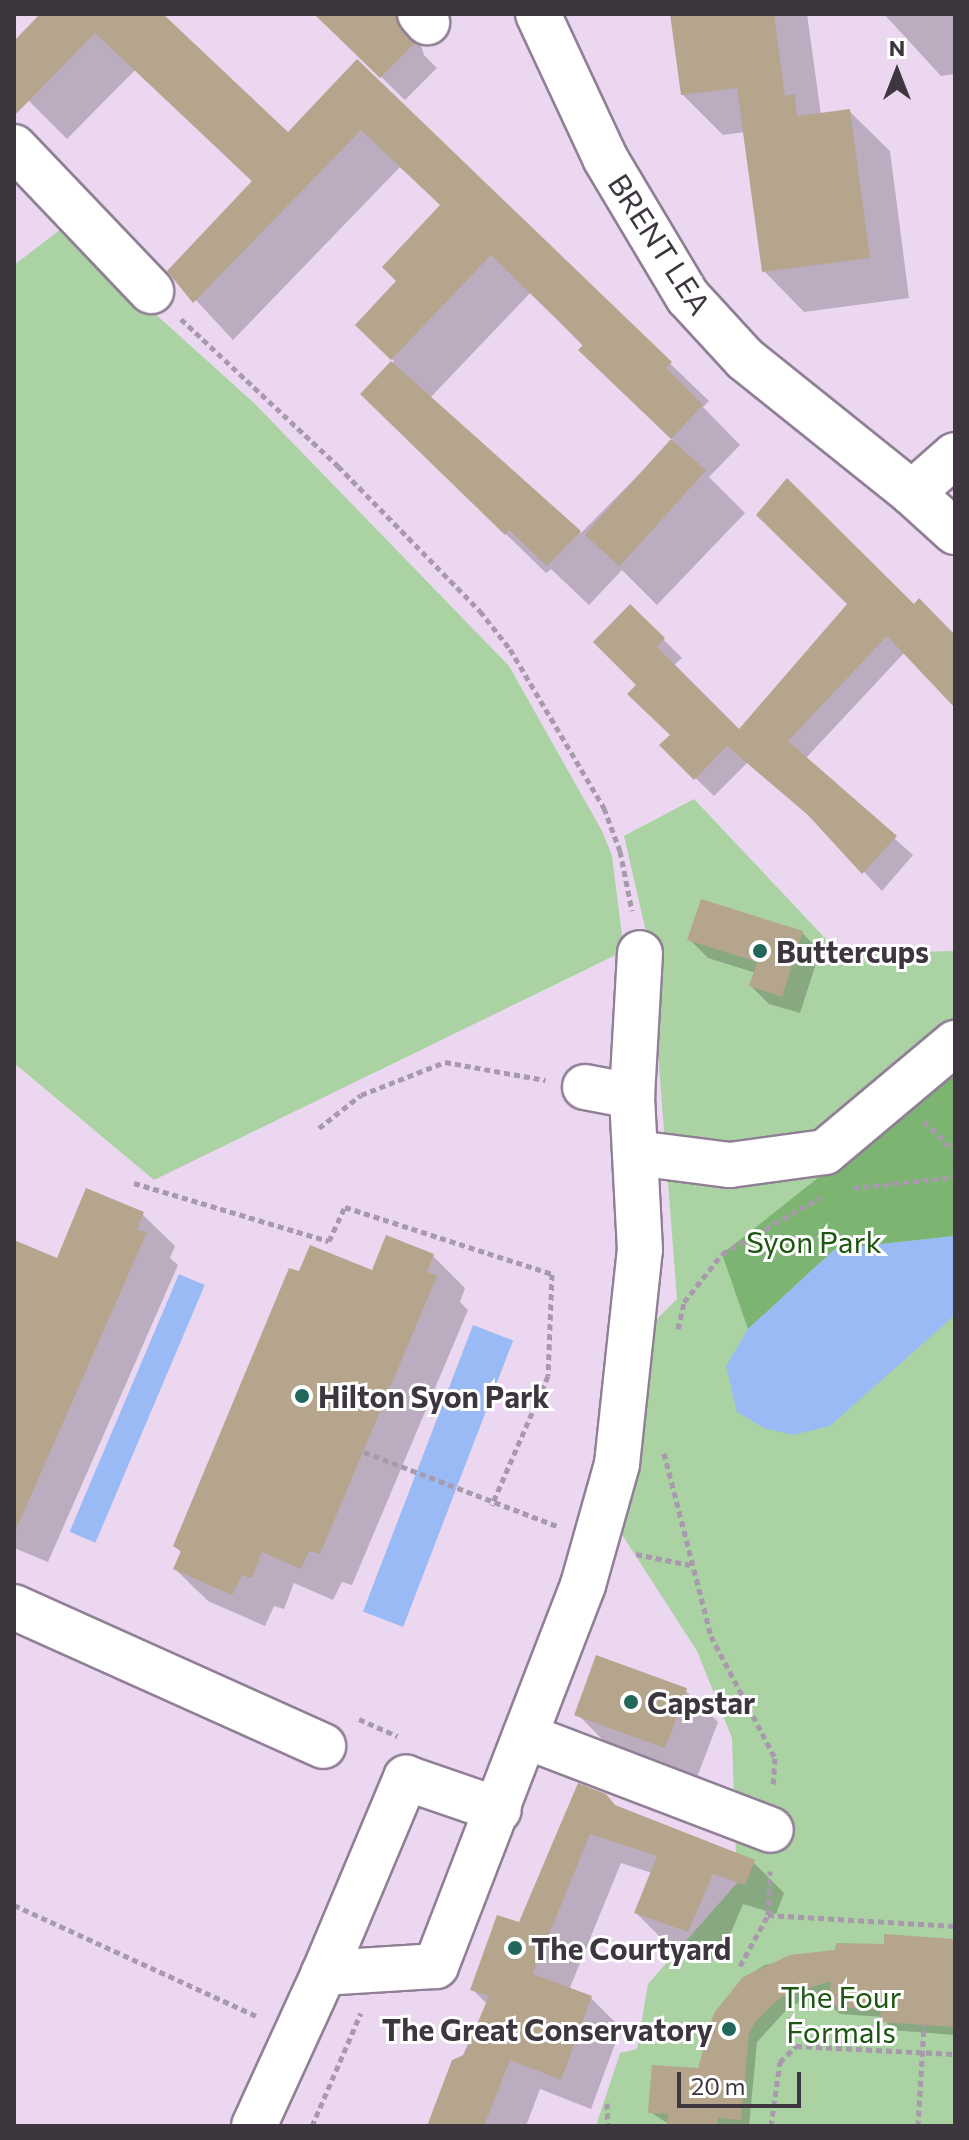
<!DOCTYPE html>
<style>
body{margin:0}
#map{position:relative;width:969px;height:2140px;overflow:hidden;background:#ebd8f0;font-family:Commissioner,sans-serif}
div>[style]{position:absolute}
.green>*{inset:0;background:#aad2a3}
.forest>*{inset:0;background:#7bb571}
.water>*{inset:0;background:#9abaf5;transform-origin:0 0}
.shadow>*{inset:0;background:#0003}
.building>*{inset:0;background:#b5a58d;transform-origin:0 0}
.path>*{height:5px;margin-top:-2.5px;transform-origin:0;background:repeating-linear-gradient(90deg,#a899ac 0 6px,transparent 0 10px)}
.roads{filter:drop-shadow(2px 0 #907f95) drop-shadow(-2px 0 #907f95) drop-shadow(0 2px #907f95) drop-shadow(0 -2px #907f95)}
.minor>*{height:44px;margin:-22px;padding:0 22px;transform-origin:22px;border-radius:22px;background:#fff}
.dots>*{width:22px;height:22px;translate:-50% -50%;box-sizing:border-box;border:4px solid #fff;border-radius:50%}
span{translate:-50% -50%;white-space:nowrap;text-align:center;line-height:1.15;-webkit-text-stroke:6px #fff;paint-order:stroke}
.street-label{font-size:30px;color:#3d363f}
.poi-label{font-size:30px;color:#3d363f;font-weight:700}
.left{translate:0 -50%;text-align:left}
.right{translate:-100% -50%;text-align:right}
.park-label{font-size:30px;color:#1c5611}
.frame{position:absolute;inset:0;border:16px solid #3d363f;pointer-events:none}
.north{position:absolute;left:857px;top:32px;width:80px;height:80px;-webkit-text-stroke:6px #fff;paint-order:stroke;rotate:0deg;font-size:22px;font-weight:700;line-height:32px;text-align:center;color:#3d363f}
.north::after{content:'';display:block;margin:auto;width:28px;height:36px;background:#3d363f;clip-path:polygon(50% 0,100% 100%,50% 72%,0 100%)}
.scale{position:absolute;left:677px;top:2072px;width:124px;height:36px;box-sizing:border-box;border:4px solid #3d363f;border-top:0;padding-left:10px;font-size:24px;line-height:28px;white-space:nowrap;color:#3d363f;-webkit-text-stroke:6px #fff;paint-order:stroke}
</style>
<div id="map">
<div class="green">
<i style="clip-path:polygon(61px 229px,254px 403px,509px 666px,602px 831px,612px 856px,624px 951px,154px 1180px,14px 1063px,14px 265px)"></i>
<i style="clip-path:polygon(694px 799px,840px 954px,955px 951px,955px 2126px,596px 2126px,620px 2053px,637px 2049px,648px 1984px,737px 1883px,732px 1738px,697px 1651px,619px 1530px,657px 1319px,677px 1299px,650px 949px,624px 836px)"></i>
</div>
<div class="forest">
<i style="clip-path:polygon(955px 1075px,955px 1236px,835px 1249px,748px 1329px,722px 1254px,935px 1085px)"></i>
</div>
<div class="water">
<i style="clip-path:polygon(955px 1236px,955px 1315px,830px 1426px,793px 1435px,764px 1428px,737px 1412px,726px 1366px,748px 1329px,835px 1249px)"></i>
<i style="left:179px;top:1274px;width:28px;height:280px;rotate:23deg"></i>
<i style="left:473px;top:1325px;width:43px;height:307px;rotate:21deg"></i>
</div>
<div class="shadow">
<i style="clip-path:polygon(evenodd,43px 14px,160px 14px,288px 134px,357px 62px,709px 401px,703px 407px,740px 445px,709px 477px,745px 513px,657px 605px,622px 570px,589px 605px,551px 569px,546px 573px,362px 394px,394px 361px,358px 325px,398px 281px,442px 206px,400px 167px,233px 340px,169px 271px,254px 183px,135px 70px,67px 139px,14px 86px,14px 44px,43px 14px,531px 292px,673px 440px,581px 533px,430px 398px,531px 292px)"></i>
<i style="clip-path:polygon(316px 14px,394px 14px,419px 39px,424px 55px,437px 68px,405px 100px)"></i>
<i style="clip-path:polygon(672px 14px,807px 14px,821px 115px,849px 111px,890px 151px,909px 298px,804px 312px,764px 271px,745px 132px,723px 135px,683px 95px)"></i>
<i style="clip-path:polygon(884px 14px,955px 14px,955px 74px,941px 76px)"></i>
<i style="clip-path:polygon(914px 606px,955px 637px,955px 705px,905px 652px,805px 759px,913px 855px,882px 891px,821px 826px,747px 763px,714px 796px,662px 745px,672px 735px,638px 685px,631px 607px,682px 658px,673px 666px,739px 732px)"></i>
<i style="clip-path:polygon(802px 933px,820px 951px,800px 1013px,769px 1004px,751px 986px,756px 973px,708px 958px,690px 940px)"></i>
<i style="clip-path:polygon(142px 1214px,175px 1246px,170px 1258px,178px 1265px,48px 1562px,14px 1548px,14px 1243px,58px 1261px)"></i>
<i style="clip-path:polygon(433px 1256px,465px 1288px,460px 1302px,468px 1310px,352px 1585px,342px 1582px,333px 1600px,294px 1583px,284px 1609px,274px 1606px,265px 1626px,208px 1601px,175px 1569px,182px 1553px,175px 1546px,300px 1273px,373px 1273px)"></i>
<i style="clip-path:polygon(685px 1690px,718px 1722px,696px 1780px,611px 1748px,579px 1716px)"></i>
<i style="clip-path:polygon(579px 1785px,618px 1808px,753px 1862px,784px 1893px,776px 1914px,743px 1904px,719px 1961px,666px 1943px,636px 1913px,652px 1873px,621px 1863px,569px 1990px,591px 1998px,621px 2028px,591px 2109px,540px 2089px,526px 2126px,429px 2126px,487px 2004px,472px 1989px,520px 1925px)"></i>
<i style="clip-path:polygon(955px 1941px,955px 2035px,891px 2030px,883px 2017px,840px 2014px,831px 2006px,832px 1992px,790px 2006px,757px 2042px,749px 2126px,672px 2126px,650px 2112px,699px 2071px,744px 1978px,765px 1965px,837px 1952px)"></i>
</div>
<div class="building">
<i style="clip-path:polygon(40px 14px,163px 14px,288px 132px,357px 59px,672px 362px,666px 368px,703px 405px,671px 439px,578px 350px,583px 345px,491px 255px,391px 360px,355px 325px,396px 281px,382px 267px,440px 205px,361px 130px,193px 303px,167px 271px,252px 181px,95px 33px,14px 116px,14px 41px)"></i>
<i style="clip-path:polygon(314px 14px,396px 14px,401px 30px,415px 43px,380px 78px)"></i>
<i style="clip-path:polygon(670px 14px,774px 14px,785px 96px,795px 94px,797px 116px,850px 109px,870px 258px,762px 272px,737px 88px,681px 95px)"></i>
<i style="clip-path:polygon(391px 361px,581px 531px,547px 566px,509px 530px,505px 535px,360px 394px)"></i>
<i style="left:671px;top:439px;width:47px;height:129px;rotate:42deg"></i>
<i style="clip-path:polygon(787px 478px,914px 604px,919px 598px,955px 635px,955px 708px,887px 636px,788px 741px,897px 836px,862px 874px,807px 814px,727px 746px,694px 780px,659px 745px,670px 735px,627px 694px,636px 685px,593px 642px,630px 604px,665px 638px,657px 647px,739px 729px,847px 604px,756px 515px)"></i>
<i style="clip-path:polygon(701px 899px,803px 931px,782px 997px,749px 986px,757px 962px,687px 940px)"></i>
<i style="clip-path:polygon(86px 1188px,144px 1212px,137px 1230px,147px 1232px,14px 1534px,14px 1240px,57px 1258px)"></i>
<i style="clip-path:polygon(386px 1235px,434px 1254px,427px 1272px,437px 1276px,320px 1554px,309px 1551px,301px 1569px,262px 1552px,252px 1578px,242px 1575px,232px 1595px,173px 1569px,181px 1551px,173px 1546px,289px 1268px,299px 1271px,310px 1245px,372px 1270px)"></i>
<i style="left:596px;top:1655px;width:97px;height:64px;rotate:20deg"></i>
<i style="clip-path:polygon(578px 1783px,606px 1794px,615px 1805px,755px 1860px,745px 1885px,713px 1874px,688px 1932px,634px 1913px,657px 1856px,590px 1834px,533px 1974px,592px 1996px,561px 2080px,510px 2060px,484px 2126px,427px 2126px,452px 2060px,464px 2055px,489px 1996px,470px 1990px,497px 1915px,519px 1922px)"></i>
<i style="clip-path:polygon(884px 1934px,955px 1939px,955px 2027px,880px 2022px,881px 2010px,829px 2006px,831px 1981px,781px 1997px,756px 2021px,749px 2033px,741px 2120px,718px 2118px,718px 2126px,694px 2126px,667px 2124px,668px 2114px,648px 2113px,652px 2065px,698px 2068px,714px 2013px,743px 1977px,790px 1955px,835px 1950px,836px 1943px,884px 1944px)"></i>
</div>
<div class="path">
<i style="left:181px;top:319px;width:215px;rotate:43.1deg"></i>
<i style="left:338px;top:466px;width:203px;rotate:45.6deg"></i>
<i style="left:480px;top:611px;width:48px;rotate:51.7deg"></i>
<i style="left:510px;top:649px;width:185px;rotate:59.4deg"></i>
<i style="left:604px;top:808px;width:46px;rotate:69.6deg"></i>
<i style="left:620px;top:851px;width:61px;rotate:78.7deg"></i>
<i style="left:924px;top:1121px;width:44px;rotate:45deg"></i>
<i style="left:319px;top:1128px;width:53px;rotate:-38.2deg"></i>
<i style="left:361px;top:1095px;width:90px;rotate:-21.4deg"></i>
<i style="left:445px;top:1062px;width:102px;rotate:10.2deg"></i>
<i style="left:134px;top:1183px;width:203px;rotate:16.6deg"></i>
<i style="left:329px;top:1241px;width:38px;rotate:-65deg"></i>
<i style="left:345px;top:1207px;width:218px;rotate:17.9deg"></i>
<i style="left:552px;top:1274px;width:102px;rotate:92.2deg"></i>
<i style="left:548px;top:1376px;width:141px;rotate:113.5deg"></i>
<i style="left:853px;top:1188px;width:103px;rotate:-6.2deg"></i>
<i style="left:678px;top:1329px;width:28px;rotate:-77deg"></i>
<i style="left:684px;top:1302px;width:61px;rotate:-51.6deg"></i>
<i style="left:722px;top:1254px;width:114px;rotate:-29.9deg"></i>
<i style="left:364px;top:1452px;width:207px;rotate:21deg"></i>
<i style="left:664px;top:1453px;width:189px;rotate:75.6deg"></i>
<i style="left:711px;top:1636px;width:138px;rotate:62.3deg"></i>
<i style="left:775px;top:1758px;width:27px;rotate:94deg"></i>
<i style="left:636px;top:1554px;width:55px;rotate:11.5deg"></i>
<i style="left:359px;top:1719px;width:42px;rotate:24.1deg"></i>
<i style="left:14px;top:1905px;width:267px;rotate:24.6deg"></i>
<i style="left:768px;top:1915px;width:187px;rotate:3.4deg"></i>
<i style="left:740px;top:1966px;width:58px;rotate:-61.2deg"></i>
<i style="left:768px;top:1915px;width:44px;rotate:-87.4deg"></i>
<i style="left:607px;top:2103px;width:23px;rotate:88deg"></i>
<i style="left:312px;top:2126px;width:123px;rotate:-66.6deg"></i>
<i style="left:771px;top:2126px;width:65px;rotate:-82deg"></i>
<i style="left:780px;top:2062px;width:23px;rotate:-45deg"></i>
<i style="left:796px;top:2046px;width:159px;rotate:2.9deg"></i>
<i style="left:918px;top:2126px;width:102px;rotate:-86.6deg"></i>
</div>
<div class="roads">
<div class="minor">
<i style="left:420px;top:14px;width:11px;rotate:49deg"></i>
<i style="left:538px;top:14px;width:159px;rotate:65deg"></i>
<i style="left:605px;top:158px;width:162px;rotate:59.2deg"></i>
<i style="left:688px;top:297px;width:84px;rotate:47.4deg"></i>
<i style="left:745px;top:359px;width:214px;rotate:38.7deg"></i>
<i style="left:912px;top:493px;width:57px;rotate:-41.5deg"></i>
<i style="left:14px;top:147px;width:199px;rotate:46.4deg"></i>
<i style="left:912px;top:493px;width:58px;rotate:42.2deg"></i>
<i style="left:585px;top:1087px;width:48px;rotate:10.8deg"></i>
<i style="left:636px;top:1153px;width:95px;rotate:7.3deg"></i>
<i style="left:730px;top:1165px;width:96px;rotate:-7.8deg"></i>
<i style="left:825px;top:1152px;width:170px;rotate:-40deg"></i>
<i style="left:14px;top:1607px;width:339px;rotate:24.2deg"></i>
<i style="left:525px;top:1736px;width:263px;rotate:20.9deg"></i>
<i style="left:324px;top:1973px;width:212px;rotate:-67.2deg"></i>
<i style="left:406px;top:1778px;width:98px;rotate:19deg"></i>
<i style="left:254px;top:2126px;width:168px;rotate:-65.4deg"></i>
<i style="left:324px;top:1973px;width:112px;rotate:-3.6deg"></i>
<i style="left:436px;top:1966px;width:408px;rotate:-68.9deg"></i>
<i style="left:583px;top:1585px;width:126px;rotate:-74.3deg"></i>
<i style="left:617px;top:1464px;width:215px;rotate:-83.9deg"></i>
<i style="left:640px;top:1250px;width:154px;rotate:-93deg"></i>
<i style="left:632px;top:1096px;width:143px;rotate:-86.8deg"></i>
</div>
</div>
<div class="dots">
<i style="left:760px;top:951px;background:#226759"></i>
<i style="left:302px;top:1396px;background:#226759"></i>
<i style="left:631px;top:1702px;background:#226759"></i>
<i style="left:515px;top:1948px;background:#226759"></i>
<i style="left:729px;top:2029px;background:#226759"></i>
</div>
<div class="street-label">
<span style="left:660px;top:244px;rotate:57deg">BRENT LEA</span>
</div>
<div class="poi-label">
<span class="left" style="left:776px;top:951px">Buttercups</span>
<span class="left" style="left:318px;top:1396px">Hilton Syon Park</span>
<span class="left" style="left:647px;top:1702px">Capstar</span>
<span class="left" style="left:531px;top:1948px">The Courtyard</span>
<span class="right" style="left:713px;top:2029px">The Great Conservatory</span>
</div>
<div class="park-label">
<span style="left:814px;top:1241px">Syon Park</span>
<span style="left:841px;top:2013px">The Four<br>Formals</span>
</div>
<div class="frame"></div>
<div class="north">N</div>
<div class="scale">20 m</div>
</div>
